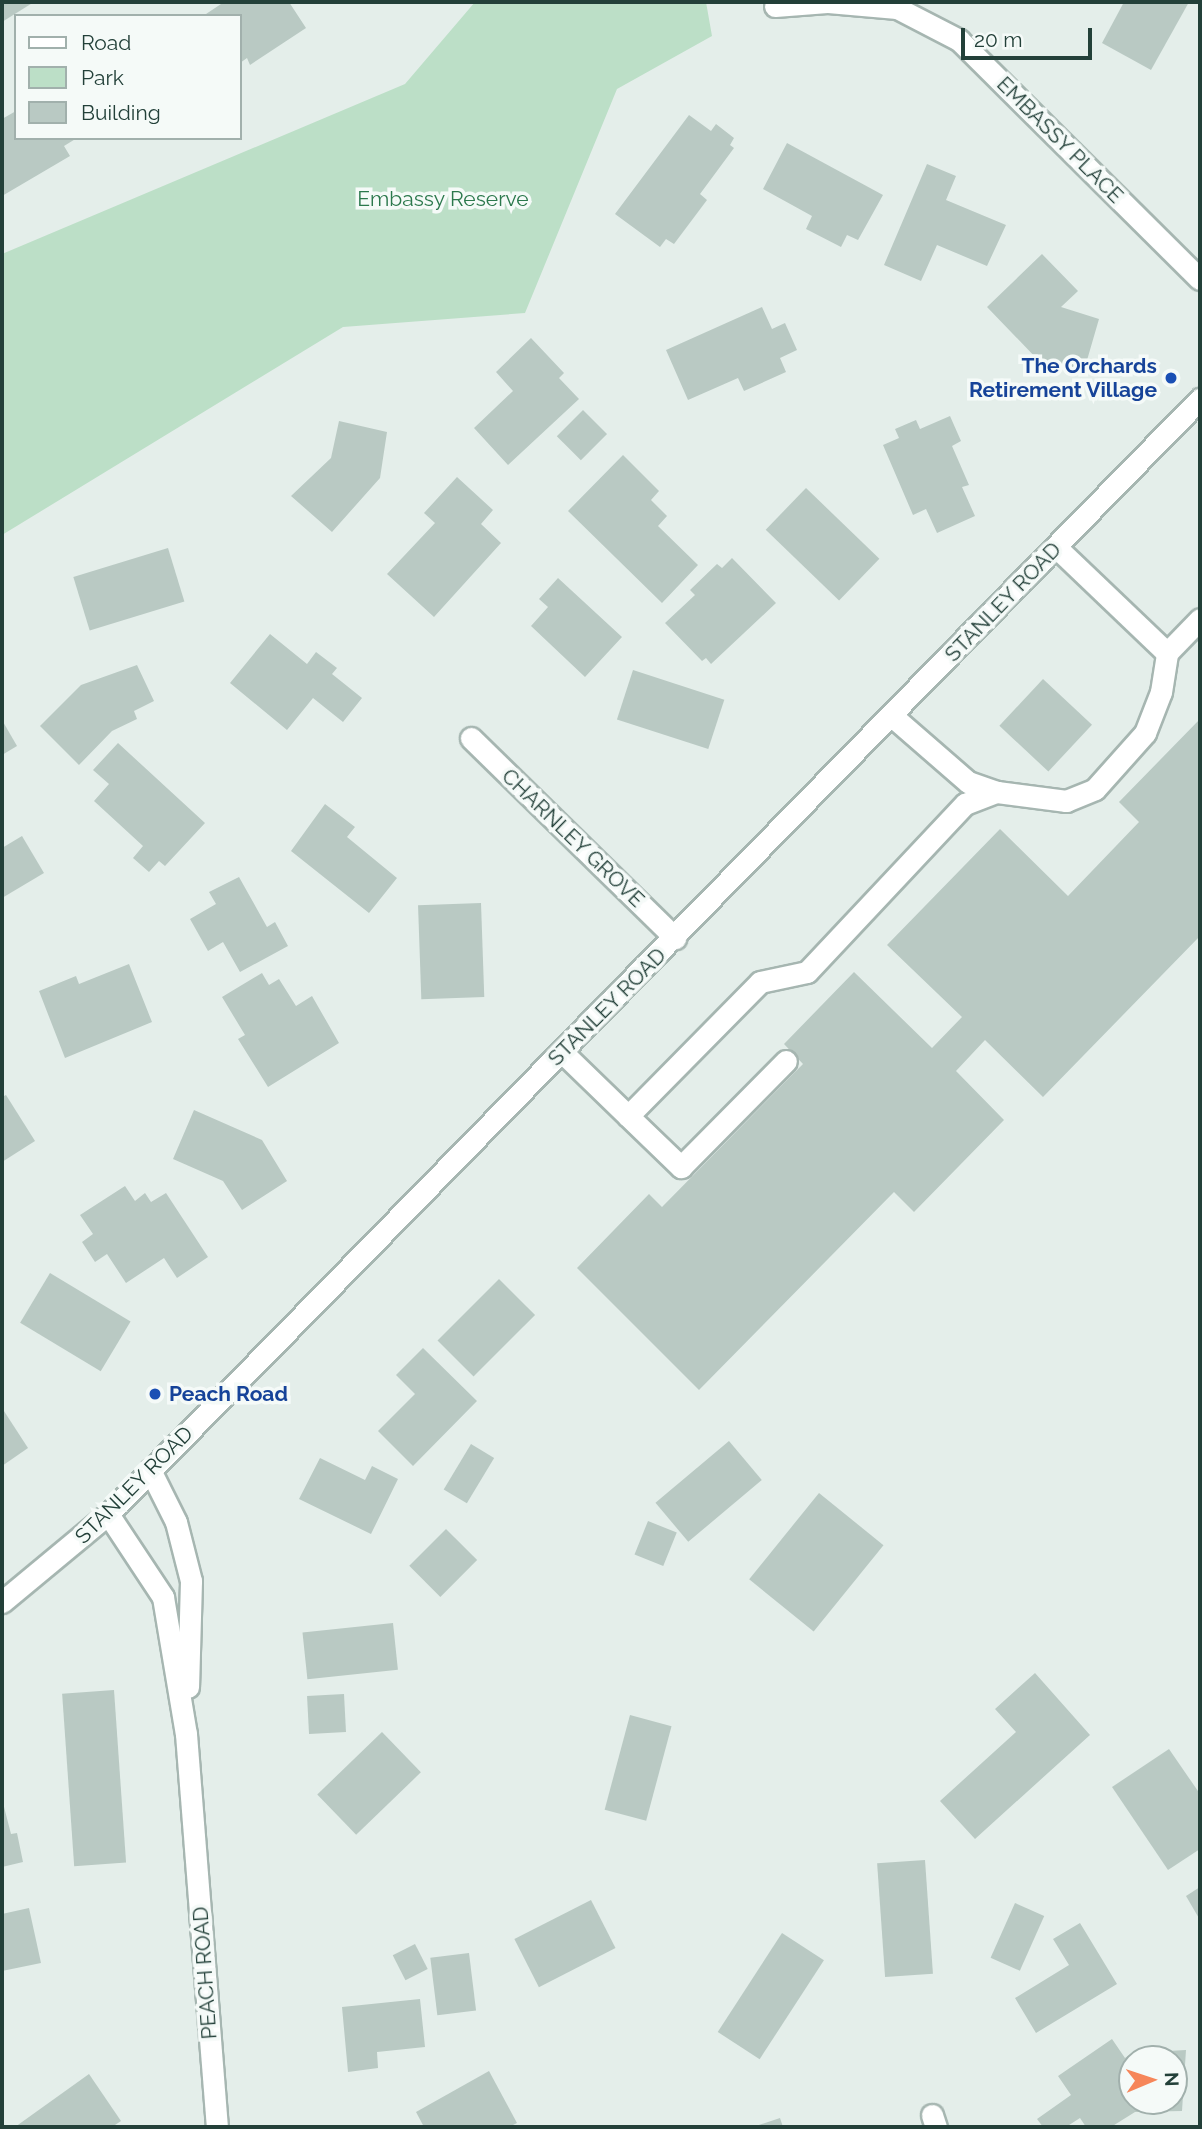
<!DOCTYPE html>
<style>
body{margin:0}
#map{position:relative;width:1202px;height:2129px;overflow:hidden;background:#e4eeea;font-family:Raleway,sans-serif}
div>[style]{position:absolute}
.green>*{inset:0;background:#bcdfc7}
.building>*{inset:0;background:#b9c9c3;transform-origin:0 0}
.roads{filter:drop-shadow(2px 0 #a6b6b1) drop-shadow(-2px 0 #a6b6b1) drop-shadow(0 2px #a6b6b1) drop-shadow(0 -2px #a6b6b1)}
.lane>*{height:21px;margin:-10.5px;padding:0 10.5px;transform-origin:10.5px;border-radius:10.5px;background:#fff}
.street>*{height:21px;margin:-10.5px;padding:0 10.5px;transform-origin:10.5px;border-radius:10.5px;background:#fff}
.secondary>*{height:21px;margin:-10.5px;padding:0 10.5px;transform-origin:10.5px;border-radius:10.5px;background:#fff}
.dots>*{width:19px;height:19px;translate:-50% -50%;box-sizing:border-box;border:4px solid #f5faf8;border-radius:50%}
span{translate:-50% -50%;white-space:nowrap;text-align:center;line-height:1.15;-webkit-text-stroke:7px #f5faf8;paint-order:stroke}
.street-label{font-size:21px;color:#234039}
.park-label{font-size:21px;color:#2b784c}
.transit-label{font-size:21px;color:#164399;font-weight:700}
.right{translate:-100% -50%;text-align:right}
.left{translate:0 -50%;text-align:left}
.frame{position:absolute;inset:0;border:4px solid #234039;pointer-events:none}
.legend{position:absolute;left:14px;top:14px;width:228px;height:126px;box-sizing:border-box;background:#f5faf8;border:2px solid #a1b0ac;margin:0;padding:9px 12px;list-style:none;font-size:21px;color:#234039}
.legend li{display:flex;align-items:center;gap:14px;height:35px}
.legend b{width:35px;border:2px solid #a1b0ac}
.north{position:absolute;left:1118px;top:2045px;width:70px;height:70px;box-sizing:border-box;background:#f5faf8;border:2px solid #a1b0ac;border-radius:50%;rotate:88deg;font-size:19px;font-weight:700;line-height:28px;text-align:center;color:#234039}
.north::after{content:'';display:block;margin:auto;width:24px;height:32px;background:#f6865a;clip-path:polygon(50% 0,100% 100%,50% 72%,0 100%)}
.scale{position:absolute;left:961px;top:28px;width:131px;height:32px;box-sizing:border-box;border:4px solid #234039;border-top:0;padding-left:9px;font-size:21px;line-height:24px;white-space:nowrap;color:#234039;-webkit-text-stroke:5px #f5faf8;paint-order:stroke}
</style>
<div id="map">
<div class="green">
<i style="clip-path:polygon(475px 2px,706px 2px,712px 36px,617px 89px,525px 313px,343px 327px,2px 535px,2px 254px,405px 84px)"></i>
</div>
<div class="building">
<i style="clip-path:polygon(2px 2px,34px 2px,2px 22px)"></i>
<i style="clip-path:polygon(224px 2px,289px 2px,306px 28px,250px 65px,247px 58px,240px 63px,240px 16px,203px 16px)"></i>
<i style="clip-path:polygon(1124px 2px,1189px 2px,1151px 70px,1102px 43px)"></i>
<i style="clip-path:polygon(16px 111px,16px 138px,77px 138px,64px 146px,70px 156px,2px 196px,2px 119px)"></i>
<i style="clip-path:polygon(689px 115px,711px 131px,716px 124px,734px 138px,730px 145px,734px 148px,700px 194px,707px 200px,674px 244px,666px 239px,660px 247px,615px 214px)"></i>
<i style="clip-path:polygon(787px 143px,883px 195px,858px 240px,847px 235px,841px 247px,806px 229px,812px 216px,763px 189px)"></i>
<i style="clip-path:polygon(927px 164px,956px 176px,946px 200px,1006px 225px,987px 266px,937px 245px,921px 281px,884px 265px)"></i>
<i style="clip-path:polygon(1042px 254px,1078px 291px,1061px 307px,1099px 319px,1083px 374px,1039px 361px,987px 307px)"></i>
<i style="clip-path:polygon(762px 307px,772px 329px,785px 323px,797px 350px,780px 358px,786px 372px,744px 391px,738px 378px,688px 400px,666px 350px)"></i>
<i style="clip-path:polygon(531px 338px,564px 373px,559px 378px,579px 399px,508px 465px,474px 428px,513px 391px,496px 372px)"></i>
<i style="left:583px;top:410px;width:34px;height:37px;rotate:45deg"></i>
<i style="clip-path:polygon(950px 416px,961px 441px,952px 446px,969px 485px,962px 487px,975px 516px,937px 533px,926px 509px,913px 515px,883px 445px,899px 438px,895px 429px,916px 420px,920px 429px)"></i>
<i style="clip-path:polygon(339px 421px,387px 432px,380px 478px,332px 532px,291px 496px,331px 458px)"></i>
<i style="clip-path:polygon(623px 455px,659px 491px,651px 500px,667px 516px,658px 526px,698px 565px,662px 603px,568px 511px)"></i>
<i style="clip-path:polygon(457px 477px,493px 510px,481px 524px,501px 543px,434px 617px,387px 574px,435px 523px,424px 513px)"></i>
<i style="left:806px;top:488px;width:102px;height:58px;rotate:44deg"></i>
<i style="left:168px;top:548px;width:56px;height:99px;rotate:73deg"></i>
<i style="clip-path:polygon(732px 558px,776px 603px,711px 664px,706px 658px,702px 661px,665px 623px,695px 595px,690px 590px,717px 564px,722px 568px)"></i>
<i style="clip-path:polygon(558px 578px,622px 637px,585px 677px,531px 626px,548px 607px,539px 599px)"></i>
<i style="clip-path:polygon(270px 634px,307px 664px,316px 652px,337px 668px,332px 674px,362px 698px,343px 722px,313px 698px,287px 730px,230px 683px)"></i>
<i style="clip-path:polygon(137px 665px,154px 701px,134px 711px,137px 719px,112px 731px,79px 765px,40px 726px,81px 685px)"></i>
<i style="left:633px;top:670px;width:96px;height:52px;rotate:18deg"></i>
<i style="left:1043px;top:679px;width:67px;height:64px;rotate:43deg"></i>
<i style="clip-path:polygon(1200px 719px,1200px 936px,1043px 1097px,985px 1040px,956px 1071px,1004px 1120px,914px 1212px,894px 1192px,699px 1390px,577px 1268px,649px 1194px,662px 1207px,803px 1064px,784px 1044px,854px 972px,932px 1048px,962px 1017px,887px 945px,1000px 829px,1068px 896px,1139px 822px,1119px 802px)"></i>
<i style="clip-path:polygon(2px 720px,17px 746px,2px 755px)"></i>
<i style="clip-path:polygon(118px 743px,205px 823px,165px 866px,159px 861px,149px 872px,133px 858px,143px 846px,94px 801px,109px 784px,93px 770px)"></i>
<i style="clip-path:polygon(325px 804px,355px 827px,347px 837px,397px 878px,369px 913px,291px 851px)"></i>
<i style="clip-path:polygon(22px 836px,44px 873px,2px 898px,2px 848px)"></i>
<i style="clip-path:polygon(239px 877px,267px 927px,275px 922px,288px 946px,240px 972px,223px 942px,208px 951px,190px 919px,216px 904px,209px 892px)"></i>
<i style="left:481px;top:903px;width:94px;height:63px;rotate:88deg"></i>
<i style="clip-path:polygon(129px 964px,152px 1022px,65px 1058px,39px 991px,76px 976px,79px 984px)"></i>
<i style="clip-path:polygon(262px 973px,269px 985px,279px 979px,296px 1006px,312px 996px,339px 1043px,268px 1087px,238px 1039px,245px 1035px,222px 997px)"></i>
<i style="clip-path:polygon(6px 1095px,35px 1141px,2px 1162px,2px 1097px)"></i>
<i style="clip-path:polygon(194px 1110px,262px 1140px,287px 1181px,242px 1210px,223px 1181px,173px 1159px)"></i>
<i style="clip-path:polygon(125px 1186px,135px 1201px,145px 1193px,151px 1202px,166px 1193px,208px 1257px,177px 1278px,164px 1258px,126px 1283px,107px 1254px,95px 1262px,82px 1242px,93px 1234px,80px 1215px)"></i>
<i style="left:50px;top:1273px;width:94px;height:58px;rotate:31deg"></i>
<i style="left:499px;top:1279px;width:51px;height:87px;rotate:45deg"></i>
<i style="clip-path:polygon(423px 1348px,477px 1401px,413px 1466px,378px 1431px,415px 1394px,396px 1375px)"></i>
<i style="clip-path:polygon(2px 1408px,28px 1448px,2px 1466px)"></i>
<i style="left:729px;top:1441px;width:51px;height:96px;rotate:50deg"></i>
<i style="left:471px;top:1444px;width:27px;height:53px;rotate:31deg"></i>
<i style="clip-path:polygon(320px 1458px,365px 1480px,372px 1466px,398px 1479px,371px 1534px,299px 1499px)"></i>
<i style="left:819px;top:1493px;width:83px;height:111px;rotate:39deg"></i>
<i style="left:648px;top:1521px;width:31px;height:36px;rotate:22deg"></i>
<i style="left:446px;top:1529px;width:44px;height:52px;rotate:45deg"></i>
<i style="left:393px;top:1623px;width:47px;height:91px;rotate:84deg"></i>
<i style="clip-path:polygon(1035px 1673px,1090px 1735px,975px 1839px,940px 1801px,1016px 1732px,995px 1709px)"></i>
<i style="left:114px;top:1690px;width:173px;height:52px;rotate:86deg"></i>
<i style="left:344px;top:1694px;width:38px;height:37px;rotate:87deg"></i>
<i style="left:630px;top:1715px;width:43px;height:98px;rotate:15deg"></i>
<i style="left:382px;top:1732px;width:56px;height:90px;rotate:46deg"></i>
<i style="clip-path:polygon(1169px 1749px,1200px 1794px,1200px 1849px,1168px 1870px,1112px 1787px)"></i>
<i style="clip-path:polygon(2px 1799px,11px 1834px,17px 1833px,23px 1862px,2px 1867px)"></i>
<i style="left:925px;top:1860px;width:114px;height:48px;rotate:86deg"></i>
<i style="clip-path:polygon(1200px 1887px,1200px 1920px,1186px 1896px)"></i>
<i style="left:591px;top:1900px;width:54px;height:86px;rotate:63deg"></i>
<i style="left:1015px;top:1903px;width:32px;height:60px;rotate:24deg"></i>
<i style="clip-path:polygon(29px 1908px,41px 1963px,2px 1971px,2px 1914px)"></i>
<i style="clip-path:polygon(1080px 1923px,1117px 1984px,1036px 2033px,1015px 1998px,1069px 1965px,1053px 1939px)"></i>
<i style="left:782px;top:1933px;width:50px;height:118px;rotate:33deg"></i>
<i style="left:415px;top:1944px;width:28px;height:25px;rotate:63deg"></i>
<i style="left:469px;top:1953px;width:58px;height:39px;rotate:83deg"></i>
<i style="clip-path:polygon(420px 1999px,425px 2047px,377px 2052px,378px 2068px,348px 2072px,342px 2007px)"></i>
<i style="clip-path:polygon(evenodd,1112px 2039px,1125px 2058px,1132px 2053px,1186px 2050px,1182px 2111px,1135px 2112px,1111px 2127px,1086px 2127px,1080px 2118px,1066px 2127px,1043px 2127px,1037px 2119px,1071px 2095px,1058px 2076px,1112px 2039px,1132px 2059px,1174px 2059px,1174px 2101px,1132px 2101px,1132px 2059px)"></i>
<i style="clip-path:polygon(489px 2071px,517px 2123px,509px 2127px,424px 2127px,416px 2112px)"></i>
<i style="clip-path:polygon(89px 2074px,121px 2121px,112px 2127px,15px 2127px)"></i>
<i style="clip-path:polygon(780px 2118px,783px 2127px,753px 2127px)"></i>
</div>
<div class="roads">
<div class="lane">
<i style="left:1056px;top:547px;width:153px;rotate:43.7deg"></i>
<i style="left:892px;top:716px;width:101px;rotate:41deg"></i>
<i style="left:968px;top:782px;width:31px;rotate:19deg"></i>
<i style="left:562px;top:1052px;width:92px;rotate:44.1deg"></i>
<i style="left:628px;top:1116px;width:188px;rotate:-45.4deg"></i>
<i style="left:760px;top:982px;width:48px;rotate:-12deg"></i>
<i style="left:807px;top:972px;width:231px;rotate:-46.8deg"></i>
<i style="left:965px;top:804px;width:34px;rotate:-21deg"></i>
<i style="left:997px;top:792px;width:70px;rotate:7.4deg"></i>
<i style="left:1066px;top:801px;width:31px;rotate:-22deg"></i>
<i style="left:1095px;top:789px;width:75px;rotate:-48.2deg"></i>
<i style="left:1145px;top:733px;width:44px;rotate:-68.7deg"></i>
<i style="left:1161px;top:692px;width:39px;rotate:-81deg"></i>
<i style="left:1167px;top:653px;width:47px;rotate:-45.9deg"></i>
<i style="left:628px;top:1116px;width:74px;rotate:43.9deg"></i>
<i style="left:681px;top:1167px;width:149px;rotate:-45.3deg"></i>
</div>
<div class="street">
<i style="left:828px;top:2px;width:69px;rotate:5deg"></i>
<i style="left:897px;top:8px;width:70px;rotate:27.3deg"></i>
<i style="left:959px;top:40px;width:339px;rotate:44.8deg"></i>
<i style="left:775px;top:6px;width:52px;rotate:-4.4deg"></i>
<i style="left:471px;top:738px;width:286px;rotate:44.4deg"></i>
<i style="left:150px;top:1470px;width:58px;rotate:63.4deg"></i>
<i style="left:176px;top:1522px;width:61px;rotate:75.7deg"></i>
<i style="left:191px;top:1581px;width:106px;rotate:91.6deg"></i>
<i style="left:108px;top:1514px;width:100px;rotate:56.5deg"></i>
<i style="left:163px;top:1597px;width:139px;rotate:80.5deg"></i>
<i style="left:186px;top:1734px;width:394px;rotate:85.5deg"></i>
<i style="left:932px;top:2115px;width:13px;rotate:72deg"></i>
</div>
<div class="secondary">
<i style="left:2px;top:1602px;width:138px;rotate:-39.7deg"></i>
<i style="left:108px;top:1514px;width:1561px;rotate:-45.6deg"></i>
</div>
</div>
<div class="dots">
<i style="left:1171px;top:378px;background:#1a4fb4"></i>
<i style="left:155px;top:1394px;background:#1a4fb4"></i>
</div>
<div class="street-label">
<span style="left:1060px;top:140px;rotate:45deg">EMBASSY PLACE</span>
<span style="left:1003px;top:602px;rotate:-46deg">STANLEY ROAD</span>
<span style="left:573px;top:838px;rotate:44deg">CHARNLEY GROVE</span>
<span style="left:607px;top:1007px;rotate:-45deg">STANLEY ROAD</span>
<span style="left:134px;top:1485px;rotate:-45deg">STANLEY ROAD</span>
<span style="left:205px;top:1973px;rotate:-94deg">PEACH ROAD</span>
</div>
<div class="park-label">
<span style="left:443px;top:199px">Embassy Reserve</span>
</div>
<div class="transit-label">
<span class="right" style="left:1157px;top:378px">The Orchards<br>Retirement Village</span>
<span class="left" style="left:169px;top:1394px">Peach Road</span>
</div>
<div class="frame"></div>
<ul class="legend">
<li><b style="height:9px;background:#fff"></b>Road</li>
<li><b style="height:19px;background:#bcdfc7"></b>Park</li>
<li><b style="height:19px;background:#b9c9c3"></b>Building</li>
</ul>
<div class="north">N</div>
<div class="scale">20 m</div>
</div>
